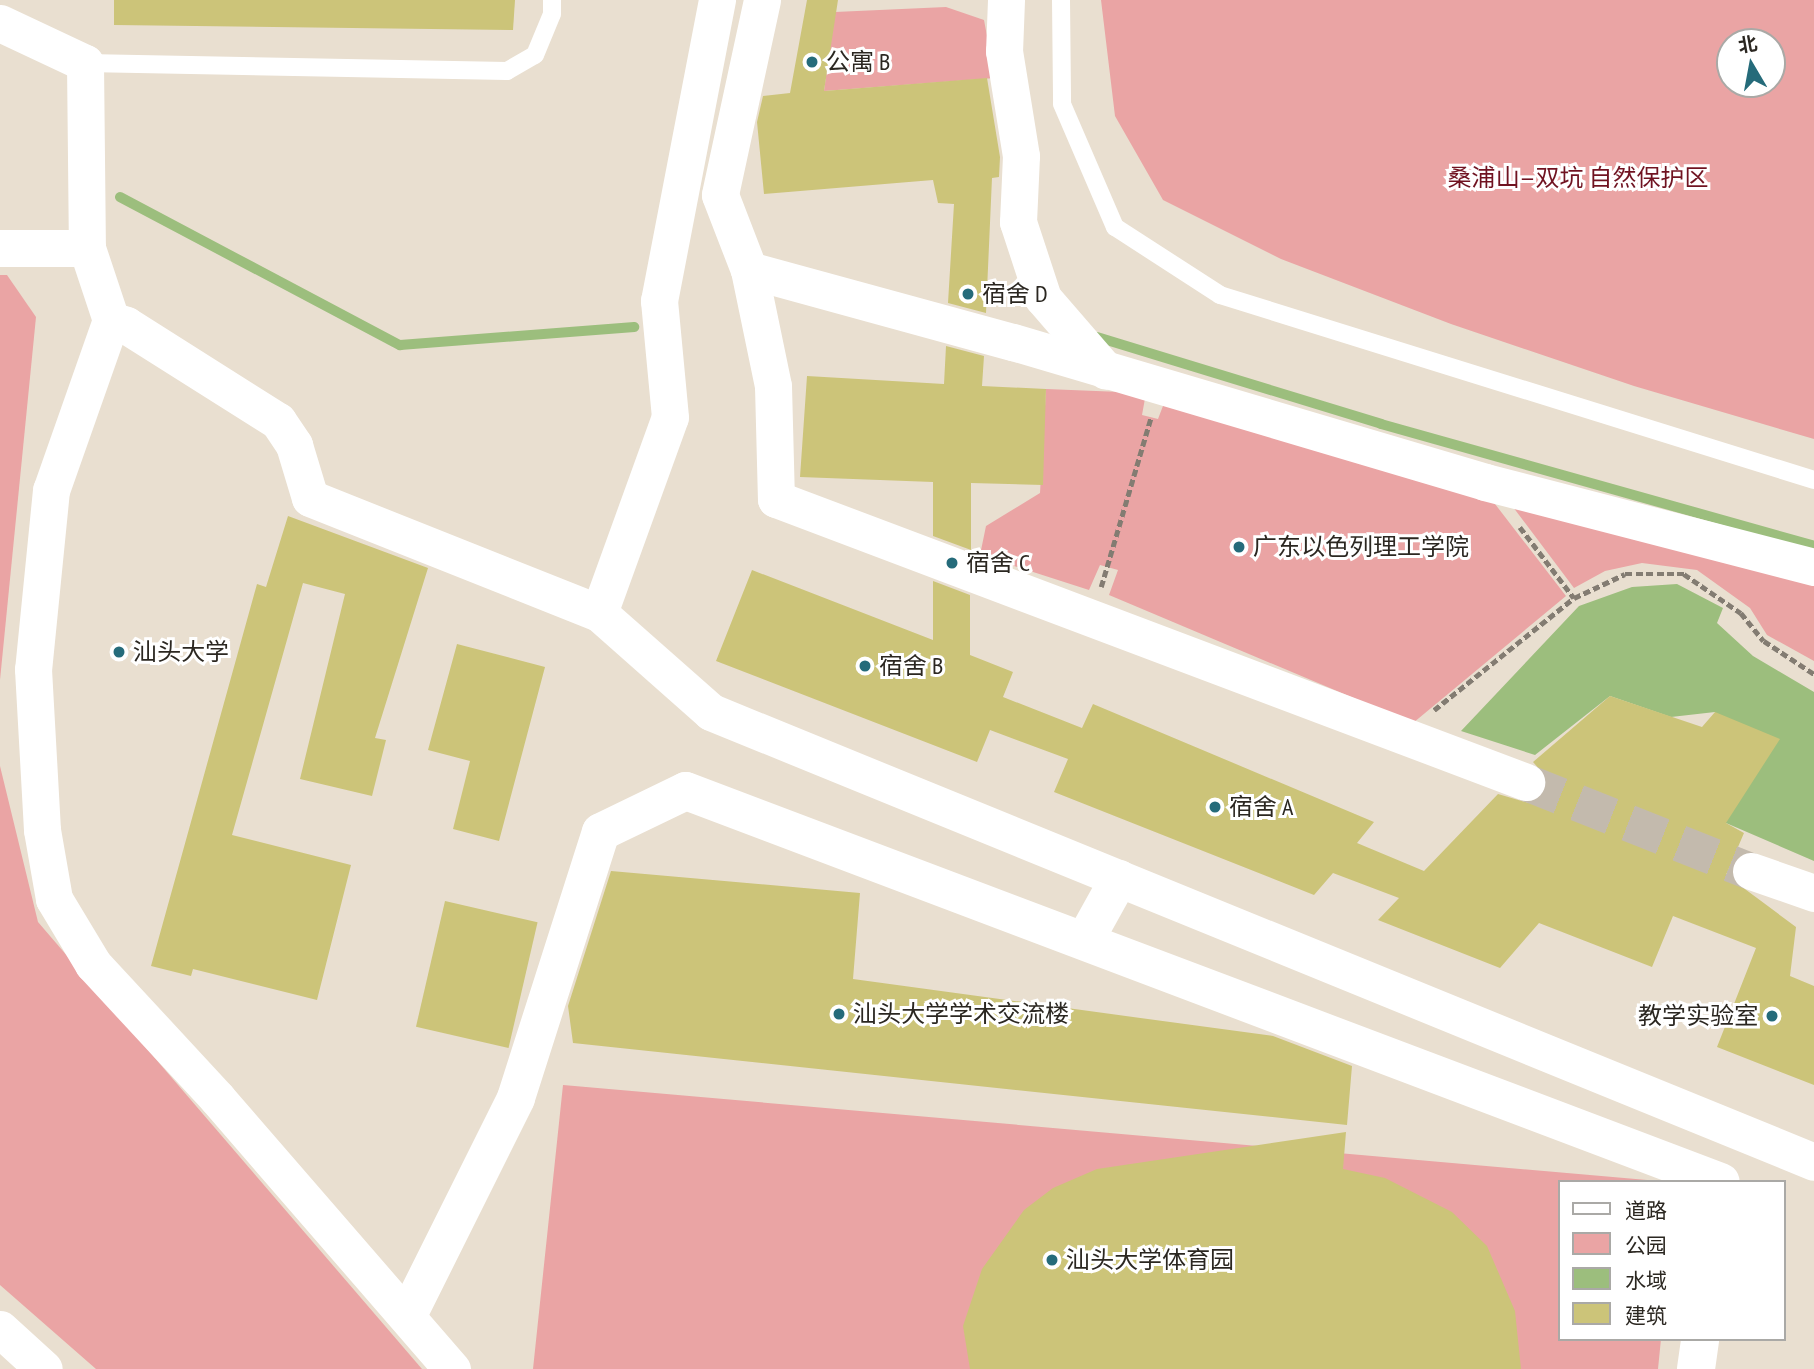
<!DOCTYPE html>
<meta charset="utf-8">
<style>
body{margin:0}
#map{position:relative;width:1814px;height:1369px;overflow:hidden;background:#e9dfd0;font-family:"PT Sans Narrow","Noto Sans SC",sans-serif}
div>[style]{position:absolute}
.green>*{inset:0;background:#eaa4a4}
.water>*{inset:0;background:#9cbe7d}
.stream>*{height:10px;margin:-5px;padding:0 5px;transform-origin:5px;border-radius:5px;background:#9cbe7d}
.building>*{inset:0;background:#ccc479;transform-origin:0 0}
.street-tunnel>*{height:37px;margin-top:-18.5px;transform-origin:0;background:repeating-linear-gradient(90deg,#c3baad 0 37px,transparent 0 55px)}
.path>*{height:4.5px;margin-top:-2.25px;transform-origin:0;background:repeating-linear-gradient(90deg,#837c72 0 7px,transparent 0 10.5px)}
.lane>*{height:18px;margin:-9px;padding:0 9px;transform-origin:9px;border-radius:9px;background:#fff}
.street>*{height:37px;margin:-18.5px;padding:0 18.5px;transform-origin:18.5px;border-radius:18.5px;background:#fff}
.secondary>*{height:38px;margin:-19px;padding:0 19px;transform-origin:19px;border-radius:19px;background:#fff}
.dots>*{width:19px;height:19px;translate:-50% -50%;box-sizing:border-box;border:4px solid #fff;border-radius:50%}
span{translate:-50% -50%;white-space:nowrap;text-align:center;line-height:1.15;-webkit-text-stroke:6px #fff;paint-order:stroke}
.poi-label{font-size:24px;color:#2b2721}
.left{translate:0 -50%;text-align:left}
.right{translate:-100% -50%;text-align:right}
.park-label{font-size:24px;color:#701321}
.legend{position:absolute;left:1558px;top:1180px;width:228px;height:161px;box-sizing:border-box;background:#fff;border:2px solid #aaa9a6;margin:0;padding:9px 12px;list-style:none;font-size:21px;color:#2b2721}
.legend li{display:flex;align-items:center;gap:14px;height:35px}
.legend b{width:35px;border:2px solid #aaa9a6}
.north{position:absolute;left:1716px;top:28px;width:70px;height:70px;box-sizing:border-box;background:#fff;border:2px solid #aaa9a6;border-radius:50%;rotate:350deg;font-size:19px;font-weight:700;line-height:28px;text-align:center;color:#2b2721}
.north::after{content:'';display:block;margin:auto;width:24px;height:32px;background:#256b7a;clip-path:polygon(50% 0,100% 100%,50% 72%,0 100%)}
</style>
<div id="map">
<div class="green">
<i style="clip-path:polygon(evenodd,1101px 0,1814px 0,1814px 439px,1634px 386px,1451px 324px,1281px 259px,1163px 200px,1115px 116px,1101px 0,1730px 42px,1772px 42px,1772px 84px,1730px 84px,1730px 42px)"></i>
<i style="clip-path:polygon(946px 7px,984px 20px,995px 78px,824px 91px,835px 12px)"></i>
<i style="clip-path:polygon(0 275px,7px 275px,36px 317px,0 680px)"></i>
<i style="clip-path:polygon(1046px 389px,1146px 393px,1142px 415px,1158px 419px,1166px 398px,1485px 491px,1566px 596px,1413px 723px,1109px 595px,1118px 570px,1100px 565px,1089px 590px,980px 555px,986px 526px,1040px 493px)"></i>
<i style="clip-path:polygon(1510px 503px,1711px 552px,1814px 586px,1814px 661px,1767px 635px,1750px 608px,1697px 570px,1642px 563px,1605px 571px,1574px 588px)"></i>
<i style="clip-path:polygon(0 766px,38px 922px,422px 1369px,96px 1369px,0 1285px)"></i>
<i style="clip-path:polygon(563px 1085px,1670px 1182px,1560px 1182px,1560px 1339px,1661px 1339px,1658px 1369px,533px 1369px)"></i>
</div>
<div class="water">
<i style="clip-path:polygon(1677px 584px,1723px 608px,1717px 623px,1753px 656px,1814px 692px,1814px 861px,1726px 823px,1715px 712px,1671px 717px,1610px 696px,1535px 755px,1461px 731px,1579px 606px,1632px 587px)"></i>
</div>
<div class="stream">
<i style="left:120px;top:197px;width:317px;rotate:27.9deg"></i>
<i style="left:400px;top:345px;width:235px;rotate:-4.4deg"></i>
<i style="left:1097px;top:337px;width:297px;rotate:17deg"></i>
<i style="left:1381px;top:424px;width:450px;rotate:15.7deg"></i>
</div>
<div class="building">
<i style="clip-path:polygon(114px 0,515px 0,513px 30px,114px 25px)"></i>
<i style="clip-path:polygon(807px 0,838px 0,824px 91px,987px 78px,1000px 157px,999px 177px,992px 178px,986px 313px,948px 303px,954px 204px,938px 203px,933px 180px,764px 194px,757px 122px,763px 96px,790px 93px)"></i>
<i style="clip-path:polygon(946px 346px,984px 356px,982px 386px,1046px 389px,1043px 485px,971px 483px,971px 550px,933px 536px,933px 482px,800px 477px,807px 376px,944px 384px)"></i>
<i style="clip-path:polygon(288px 516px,428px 568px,375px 738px,386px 740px,372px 796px,300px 779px,345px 594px,303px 583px,232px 835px,351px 865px,317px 1000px,193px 969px,191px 976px,151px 966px,257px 584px,266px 587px)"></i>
<i style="clip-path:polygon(752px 570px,933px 640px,933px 581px,970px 595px,970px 655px,1013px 672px,1003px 697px,1082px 728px,1093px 704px,1374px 822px,1357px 843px,1424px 871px,1498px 794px,1529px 803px,1540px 798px,1547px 778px,1533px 762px,1610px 696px,1702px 727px,1715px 712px,1780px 739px,1726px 823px,1744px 833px,1726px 875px,1796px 927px,1790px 976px,1814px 986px,1814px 1085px,1717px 1047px,1756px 948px,1673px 916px,1652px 967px,1539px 923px,1500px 968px,1378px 920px,1399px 898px,1333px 873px,1314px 895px,1054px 792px,1068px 759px,990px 730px,977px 762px,716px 661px)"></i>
<i style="clip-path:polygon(457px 644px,545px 667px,499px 841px,453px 829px,470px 761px,428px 750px)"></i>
<i style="clip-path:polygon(611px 871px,860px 893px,853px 979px,1273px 1036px,1352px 1066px,1347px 1125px,573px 1043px,568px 1006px)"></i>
<i style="left:445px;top:901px;width:95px;height:129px;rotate:13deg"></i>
<i style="clip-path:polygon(1346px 1132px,1343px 1169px,1385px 1178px,1452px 1212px,1487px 1246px,1515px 1311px,1521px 1369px,970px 1369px,963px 1326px,982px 1269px,1024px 1210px,1053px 1188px,1097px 1169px)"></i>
</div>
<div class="street-tunnel">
<i style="left:1526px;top:782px;width:242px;rotate:21.6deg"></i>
</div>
<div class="path">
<i style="left:1520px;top:527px;width:89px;rotate:52.7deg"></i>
<i style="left:1101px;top:587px;width:177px;rotate:-73.6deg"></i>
<i style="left:1434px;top:710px;width:179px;rotate:-38.7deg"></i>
<i style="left:1574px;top:598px;width:56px;rotate:-25.2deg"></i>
<i style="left:1625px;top:574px;width:59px"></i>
<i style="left:1684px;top:574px;width:69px;rotate:34.4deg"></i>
<i style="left:1741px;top:613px;width:36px;rotate:51deg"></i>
<i style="left:1764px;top:641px;width:60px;rotate:33.4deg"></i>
</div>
<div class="lane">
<i style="left:1061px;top:0;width:104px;rotate:89.4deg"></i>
<i style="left:1062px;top:104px;width:134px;rotate:66.7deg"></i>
<i style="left:1115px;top:227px;width:125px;rotate:32.9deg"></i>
<i style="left:1220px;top:295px;width:622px;rotate:17.3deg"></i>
<i style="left:85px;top:63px;width:422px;rotate:1.1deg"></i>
<i style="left:507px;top:71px;width:32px;rotate:-30deg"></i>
<i style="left:535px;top:55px;width:44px;rotate:-67.5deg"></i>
<i style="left:552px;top:14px;width:14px;rotate:-90deg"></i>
</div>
<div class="street">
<i style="left:762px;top:0;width:199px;rotate:102.2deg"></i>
<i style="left:720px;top:195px;width:80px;rotate:68.9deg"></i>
<i style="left:749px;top:270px;width:274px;rotate:15.3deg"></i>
<i style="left:1013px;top:342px;width:492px;rotate:16.5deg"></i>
<i style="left:1485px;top:482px;width:340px;rotate:14.5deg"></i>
<i style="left:1006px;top:0;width:51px;rotate:92.2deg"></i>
<i style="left:1004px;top:51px;width:106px;rotate:80.8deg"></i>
<i style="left:1021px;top:156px;width:66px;rotate:92.6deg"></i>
<i style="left:1018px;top:222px;width:80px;rotate:71.8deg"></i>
<i style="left:1043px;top:298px;width:96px;rotate:49.2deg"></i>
<i style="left:0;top:23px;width:94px;rotate:25.2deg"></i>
<i style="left:85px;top:63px;width:185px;rotate:89.4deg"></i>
<i style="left:0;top:248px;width:87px"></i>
<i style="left:87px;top:248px;width:76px;rotate:71.6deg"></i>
<i style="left:111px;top:320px;width:16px;rotate:18deg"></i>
<i style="left:126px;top:325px;width:180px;rotate:32.3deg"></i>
<i style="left:278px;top:421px;width:29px;rotate:56deg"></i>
<i style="left:294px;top:445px;width:55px;rotate:73.2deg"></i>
<i style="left:310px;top:498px;width:311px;rotate:21.7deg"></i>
<i style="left:599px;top:613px;width:149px;rotate:41.5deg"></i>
<i style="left:711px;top:712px;width:1191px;rotate:22.19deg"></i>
<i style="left:749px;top:270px;width:118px;rotate:78.3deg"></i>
<i style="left:773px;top:386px;width:113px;rotate:88.5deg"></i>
<i style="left:776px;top:499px;width:802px;rotate:20.67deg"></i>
<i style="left:111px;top:320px;width:180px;rotate:109.4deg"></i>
<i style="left:51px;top:490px;width:180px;rotate:95.7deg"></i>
<i style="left:33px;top:669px;width:161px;rotate:86.8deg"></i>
<i style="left:42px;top:830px;width:70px;rotate:80.1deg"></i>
<i style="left:54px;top:899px;width:76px;rotate:59deg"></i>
<i style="left:93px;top:964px;width:183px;rotate:47.2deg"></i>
<i style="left:217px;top:1098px;width:359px;rotate:49.1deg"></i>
<i style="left:599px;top:613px;width:208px;rotate:-70.1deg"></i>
<i style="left:670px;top:417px;width:117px;rotate:-95.4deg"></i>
<i style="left:659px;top:301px;width:307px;rotate:-79.1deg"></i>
<i style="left:1751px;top:871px;width:67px;rotate:19.2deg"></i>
<i style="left:0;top:1329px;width:59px;rotate:42.3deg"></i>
</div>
<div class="secondary">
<i style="left:1085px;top:940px;width:70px;rotate:-60.9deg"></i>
<i style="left:408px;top:1315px;width:242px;rotate:-63.5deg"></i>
<i style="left:516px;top:1098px;width:279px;rotate:-72.3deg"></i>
<i style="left:601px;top:832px;width:94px;rotate:-25.8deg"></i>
<i style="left:686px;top:791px;width:1106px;rotate:20.7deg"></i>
<i style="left:1696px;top:1369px;width:30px;rotate:-82deg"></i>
</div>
<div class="dots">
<i style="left:812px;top:62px;background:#256b7a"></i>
<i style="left:968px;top:294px;background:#256b7a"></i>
<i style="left:1239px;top:547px;background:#256b7a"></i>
<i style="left:952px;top:563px;background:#256b7a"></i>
<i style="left:119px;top:652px;background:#256b7a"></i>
<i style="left:865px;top:666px;background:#256b7a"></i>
<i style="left:1215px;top:807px;background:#256b7a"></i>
<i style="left:839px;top:1014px;background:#256b7a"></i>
<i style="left:1772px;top:1016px;background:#256b7a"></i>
<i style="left:1052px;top:1260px;background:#256b7a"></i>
</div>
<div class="poi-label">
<span class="left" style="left:826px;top:62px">公寓 B</span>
<span class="left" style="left:982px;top:294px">宿舍 D</span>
<span class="left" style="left:1253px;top:547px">广东以色列理工学院</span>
<span class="left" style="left:966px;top:563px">宿舍 C</span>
<span class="left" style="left:133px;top:652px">汕头大学</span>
<span class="left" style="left:879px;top:666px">宿舍 B</span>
<span class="left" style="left:1229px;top:807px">宿舍 A</span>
<span class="left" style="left:853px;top:1014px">汕头大学学术交流楼</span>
<span class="right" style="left:1758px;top:1016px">教学实验室</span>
<span class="left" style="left:1066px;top:1260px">汕头大学体育园</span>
</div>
<div class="park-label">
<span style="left:1578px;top:178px">桑浦山—双坑 自然保护区</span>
</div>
<ul class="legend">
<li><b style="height:9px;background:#fff"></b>道路</li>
<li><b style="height:19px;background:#eaa4a4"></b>公园</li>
<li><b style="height:19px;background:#9cbe7d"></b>水域</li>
<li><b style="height:19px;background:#ccc479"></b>建筑</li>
</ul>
<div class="north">北</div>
</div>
